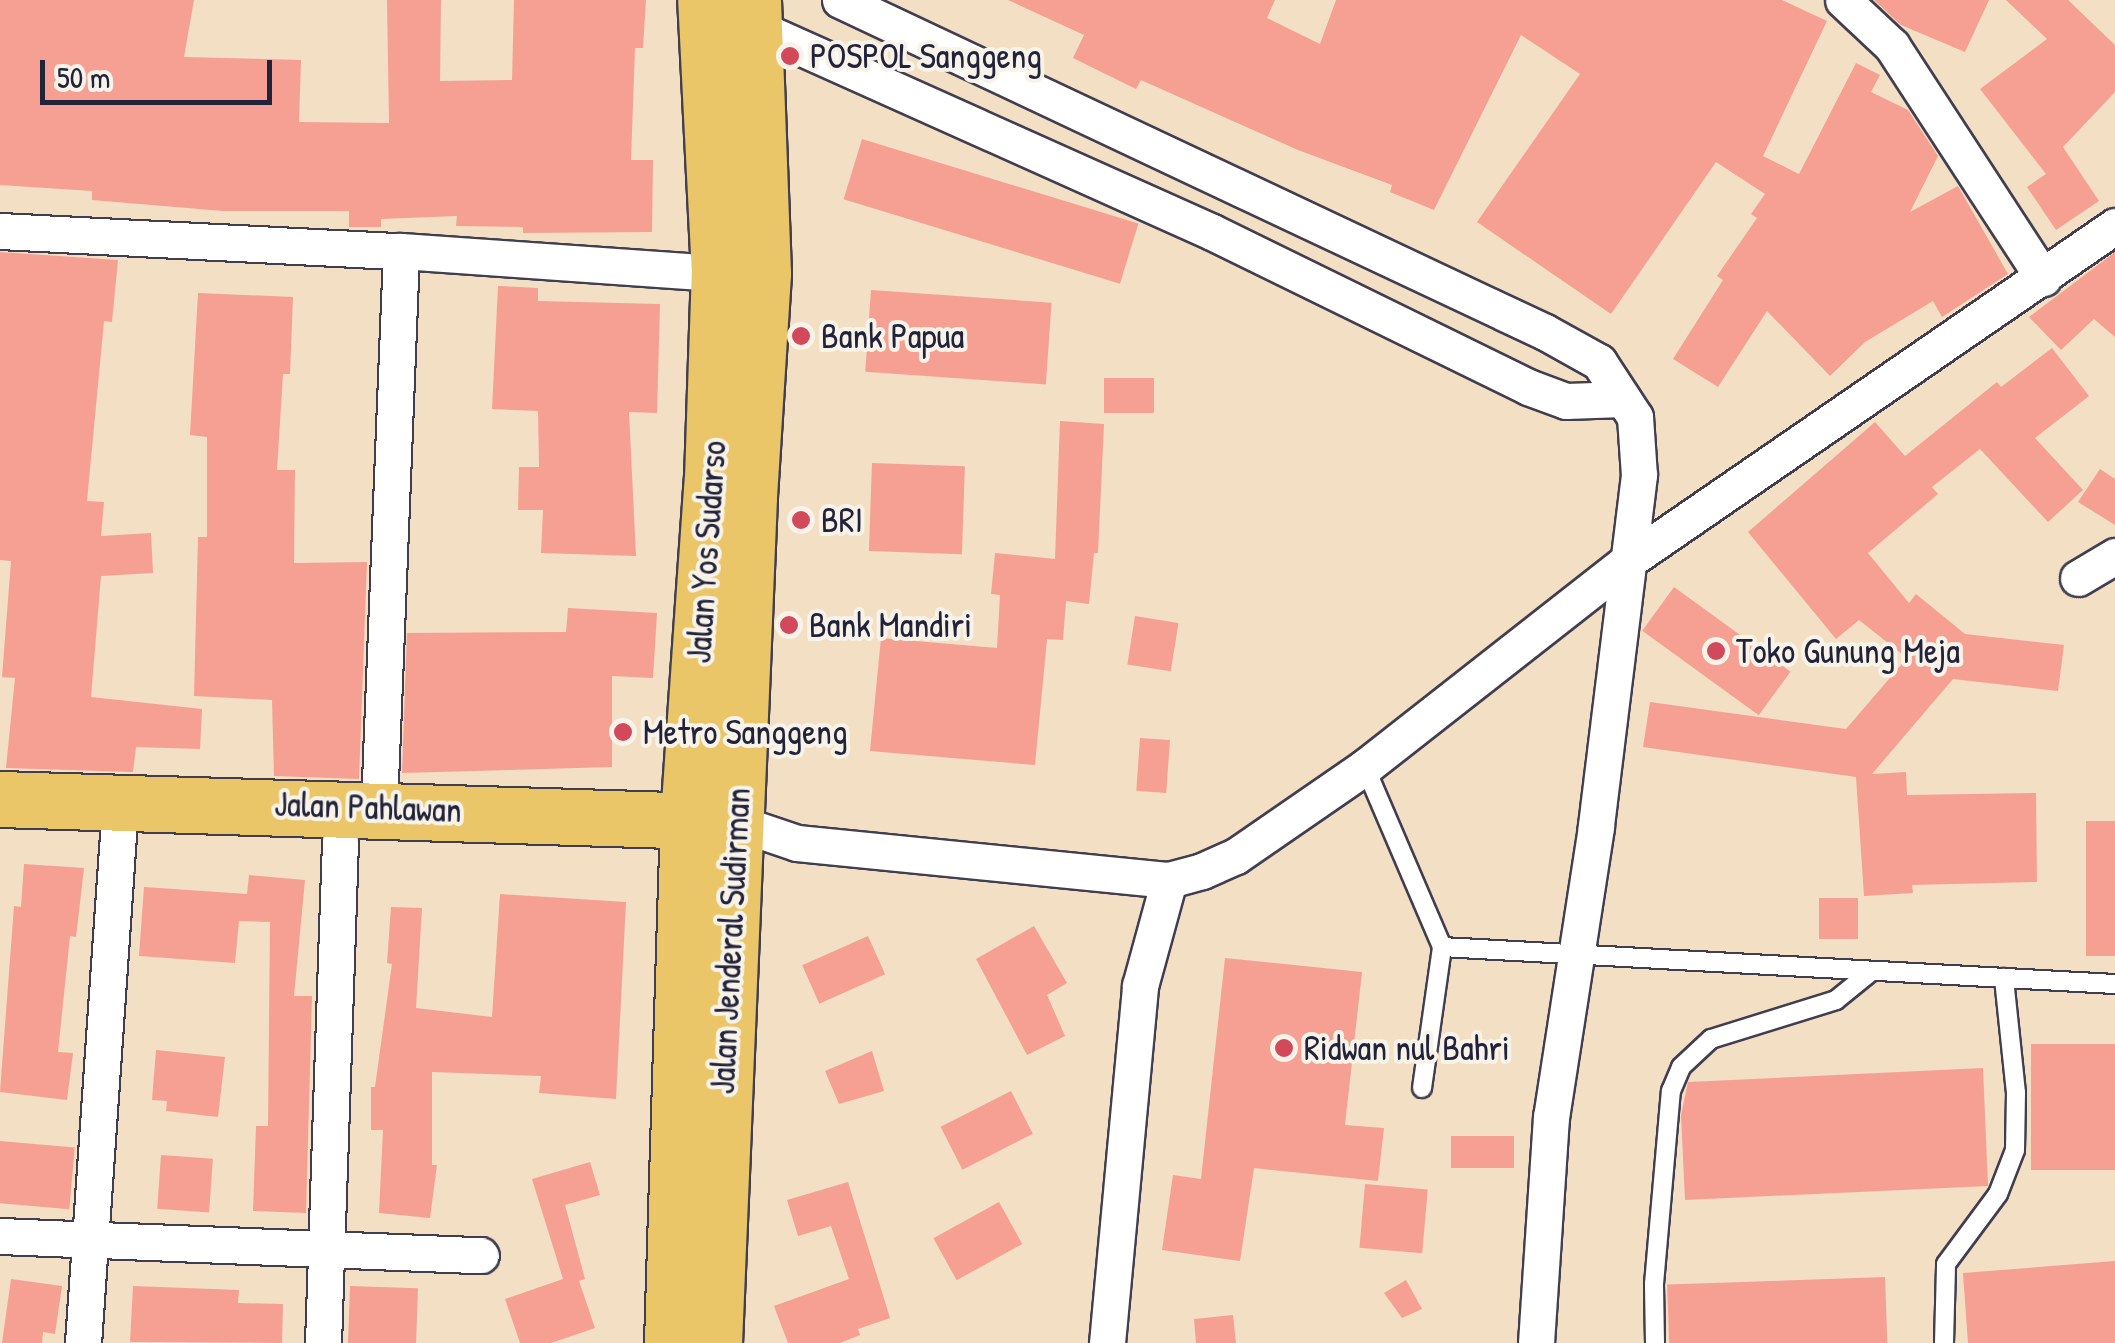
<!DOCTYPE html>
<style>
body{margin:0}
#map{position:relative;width:2115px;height:1343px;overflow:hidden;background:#f3dfc4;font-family:"Patrick Hand",sans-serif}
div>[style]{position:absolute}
.building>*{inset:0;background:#f5a093;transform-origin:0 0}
.roads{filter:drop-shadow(2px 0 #413e50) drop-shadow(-2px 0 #413e50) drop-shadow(0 2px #413e50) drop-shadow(0 -2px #413e50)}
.service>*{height:18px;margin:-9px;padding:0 9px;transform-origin:9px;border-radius:9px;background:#fff}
.minor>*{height:35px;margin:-17.5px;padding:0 17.5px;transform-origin:17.5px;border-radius:17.5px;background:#fff}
.primary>*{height:55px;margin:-27.5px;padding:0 27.5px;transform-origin:27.5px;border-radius:27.5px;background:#ebc669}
.trunk>*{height:55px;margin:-27.5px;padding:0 27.5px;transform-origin:27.5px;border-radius:27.5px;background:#ebc669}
.dots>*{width:28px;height:28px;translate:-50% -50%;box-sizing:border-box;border:5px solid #f7f3e8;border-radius:50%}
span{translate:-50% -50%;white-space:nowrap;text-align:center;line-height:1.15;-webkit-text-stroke:8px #f7f3e8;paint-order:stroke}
.poi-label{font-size:35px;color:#22223b}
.left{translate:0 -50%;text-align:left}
.street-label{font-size:35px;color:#22223b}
.scale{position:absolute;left:40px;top:60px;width:232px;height:45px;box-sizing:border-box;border:5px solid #22223b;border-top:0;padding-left:12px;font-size:30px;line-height:35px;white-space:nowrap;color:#22223b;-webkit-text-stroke:8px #f7f3e8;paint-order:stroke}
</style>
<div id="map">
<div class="building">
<i style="clip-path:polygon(0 0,194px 0,184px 57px,301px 60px,299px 122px,389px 123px,387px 0,441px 0,440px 81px,512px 80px,514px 0,646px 0,643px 48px,635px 48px,631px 160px,653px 160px,652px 232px,523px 233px,523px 227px,456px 226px,457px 216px,381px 219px,381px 227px,349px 227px,349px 211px,223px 211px,92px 200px,92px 191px,0 185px)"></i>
<i style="clip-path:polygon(1008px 0,1275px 0,1267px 18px,1320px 44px,1336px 0,1782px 0,1827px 21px,1763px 156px,1799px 174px,1856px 63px,1880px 75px,1871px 92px,1908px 110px,1938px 156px,1910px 212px,1958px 186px,2008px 274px,1942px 317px,1933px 301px,1865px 342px,1830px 376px,1767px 311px,1718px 387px,1673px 359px,1723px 280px,1717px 276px,1757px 218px,1751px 214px,1765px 194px,1716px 162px,1611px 314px,1477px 222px,1580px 74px,1521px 35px,1434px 210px,1390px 192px,1392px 185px,1298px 150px,1141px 80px,1136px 89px,1073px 58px,1084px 35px)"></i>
<i style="clip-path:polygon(1874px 0,1989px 0,1965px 52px,1901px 25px)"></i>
<i style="clip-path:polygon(2006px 0,2068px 0,2115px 45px,2115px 92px,2063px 147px,2099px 201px,2056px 230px,2027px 187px,2046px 174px,1980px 89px,2047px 39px)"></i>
<i style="left:862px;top:139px;width:289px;height:63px;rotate:17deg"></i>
<i style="clip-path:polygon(0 252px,118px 260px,112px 322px,104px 321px,87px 501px,104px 502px,101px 536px,151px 533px,153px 573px,101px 576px,91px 697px,202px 709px,200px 749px,136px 747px,133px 772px,6px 768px,15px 678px,2px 677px,11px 561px,0 560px)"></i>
<i style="clip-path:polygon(2115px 252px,2115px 337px,2094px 319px,2061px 350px,2029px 317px)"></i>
<i style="clip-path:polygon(498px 286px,538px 288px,538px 301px,660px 304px,657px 413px,629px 412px,636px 556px,541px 553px,543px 510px,518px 510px,519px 467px,539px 467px,538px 411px,492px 409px)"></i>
<i style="left:871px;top:290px;width:181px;height:82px;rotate:4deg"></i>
<i style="clip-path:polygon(198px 293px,293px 297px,290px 374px,283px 374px,277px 470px,295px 470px,294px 563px,367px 562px,359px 779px,274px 776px,272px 700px,194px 696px,198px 537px,207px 537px,207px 437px,190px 435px)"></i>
<i style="clip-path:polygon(2052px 348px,2089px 396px,2035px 438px,2083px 490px,2048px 522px,1980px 449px,1932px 487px,1938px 494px,1868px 553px,1909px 603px,1916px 594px,1965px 634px,2064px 645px,2058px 691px,1953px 679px,1872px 774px,1906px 772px,1907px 795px,2036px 793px,2037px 882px,1912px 885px,1913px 893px,1864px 896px,1856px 777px,1643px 747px,1650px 702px,1846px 729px,1907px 658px,1859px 620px,1836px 639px,1748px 532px,1875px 422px,1905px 456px,1997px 382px,2001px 387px)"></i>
<i style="left:1104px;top:378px;width:50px;height:35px"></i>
<i style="clip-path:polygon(1060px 421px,1104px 424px,1098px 553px,1094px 553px,1089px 604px,1066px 601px,1063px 640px,1047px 639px,1035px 765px,870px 751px,881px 638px,997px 648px,1000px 595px,991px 594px,995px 553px,1055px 559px)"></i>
<i style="left:872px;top:463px;width:93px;height:88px;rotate:2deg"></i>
<i style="clip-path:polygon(2100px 469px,2115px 479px,2115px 525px,2078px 502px)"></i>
<i style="left:1674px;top:587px;width:144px;height:54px;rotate:36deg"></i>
<i style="clip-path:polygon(568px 608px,657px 613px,653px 678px,612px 676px,612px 767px,402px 773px,407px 633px,566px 632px)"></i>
<i style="left:1135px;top:616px;width:44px;height:49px;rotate:9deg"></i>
<i style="left:1140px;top:738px;width:30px;height:53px;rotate:4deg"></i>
<i style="left:2086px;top:821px;width:29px;height:135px"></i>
<i style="clip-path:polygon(24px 864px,84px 868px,76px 937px,70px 936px,58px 1052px,73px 1053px,67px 1100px,0 1092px,14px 906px,21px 907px)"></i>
<i style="clip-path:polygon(249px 875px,305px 880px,294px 996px,312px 996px,306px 1213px,253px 1211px,256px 1126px,268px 1126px,270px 922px,239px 921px,235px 963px,139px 956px,144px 887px,247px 894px)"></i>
<i style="clip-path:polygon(500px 894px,626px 902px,616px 1099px,539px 1093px,541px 1076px,432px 1072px,432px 1165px,437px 1165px,430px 1218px,379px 1213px,383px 1130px,371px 1130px,371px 1087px,375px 1087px,392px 964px,387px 963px,391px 907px,422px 908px,416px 1008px,492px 1017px)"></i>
<i style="left:1858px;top:898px;width:41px;height:39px;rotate:90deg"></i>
<i style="clip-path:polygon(1034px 926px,1067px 983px,1047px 995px,1065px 1036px,1027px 1055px,976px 959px)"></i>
<i style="left:868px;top:936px;width:42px;height:72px;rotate:66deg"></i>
<i style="clip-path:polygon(1225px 958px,1362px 972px,1345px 1125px,1384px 1128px,1378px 1181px,1254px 1168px,1240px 1261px,1162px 1250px,1173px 1175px,1201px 1179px)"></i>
<i style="left:2115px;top:1044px;width:126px;height:84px;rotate:90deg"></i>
<i style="clip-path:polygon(156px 1050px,225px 1057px,218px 1117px,166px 1111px,167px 1101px,152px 1100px)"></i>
<i style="clip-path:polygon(872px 1051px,884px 1091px,839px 1104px,825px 1071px)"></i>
<i style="clip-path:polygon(1983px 1068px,1988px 1186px,1685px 1200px,1681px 1115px,1688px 1082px)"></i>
<i style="left:1011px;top:1091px;width:48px;height:79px;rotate:63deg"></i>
<i style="left:1451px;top:1136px;width:63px;height:32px"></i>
<i style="left:0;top:1141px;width:75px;height:62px;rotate:5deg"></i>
<i style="left:161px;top:1155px;width:52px;height:54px;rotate:4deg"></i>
<i style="clip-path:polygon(590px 1162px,600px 1195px,565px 1205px,585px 1279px,579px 1281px,595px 1328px,551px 1343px,520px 1343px,505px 1299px,563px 1279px,532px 1179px)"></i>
<i style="clip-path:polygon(848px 1182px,890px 1318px,858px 1329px,860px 1335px,840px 1343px,788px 1343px,774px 1306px,849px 1279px,831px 1226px,798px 1236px,787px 1200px)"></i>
<i style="left:1365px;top:1184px;width:63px;height:64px;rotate:5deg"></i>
<i style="left:999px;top:1202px;width:48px;height:75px;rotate:61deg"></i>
<i style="clip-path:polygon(2115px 1261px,2115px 1343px,1968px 1343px,1963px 1273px)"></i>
<i style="left:1885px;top:1277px;width:66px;height:218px;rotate:88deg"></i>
<i style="clip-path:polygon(11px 1279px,62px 1286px,55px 1334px,43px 1332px,42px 1343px,2px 1343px)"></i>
<i style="clip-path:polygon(1406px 1280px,1422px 1309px,1402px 1318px,1384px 1293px)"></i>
<i style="clip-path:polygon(133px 1286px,239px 1290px,238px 1303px,283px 1304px,282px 1343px,130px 1342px)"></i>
<i style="left:350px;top:1286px;width:68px;height:57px;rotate:2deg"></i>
<i style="clip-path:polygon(1233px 1315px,1236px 1343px,1196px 1343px,1194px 1319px)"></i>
</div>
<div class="roads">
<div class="service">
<i style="left:1365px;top:767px;width:196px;rotate:66.8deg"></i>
<i style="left:1442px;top:947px;width:674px;rotate:3.15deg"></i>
<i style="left:1422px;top:1088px;width:142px;rotate:-81.9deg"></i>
<i style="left:1655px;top:1343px;width:59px;rotate:-91deg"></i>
<i style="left:1654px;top:1284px;width:194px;rotate:-85deg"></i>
<i style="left:1671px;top:1091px;width:26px;rotate:-67deg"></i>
<i style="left:1681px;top:1067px;width:41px;rotate:-43deg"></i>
<i style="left:1711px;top:1039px;width:131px;rotate:-17.3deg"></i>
<i style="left:1836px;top:1000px;width:46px;rotate:-38.9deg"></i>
<i style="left:1944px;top:1343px;width:79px;rotate:-88.5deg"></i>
<i style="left:1946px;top:1264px;width:87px;rotate:-53.4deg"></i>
<i style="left:1998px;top:1194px;width:47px;rotate:-68.9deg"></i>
<i style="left:2015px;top:1150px;width:57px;rotate:-89deg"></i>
<i style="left:2016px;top:1093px;width:116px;rotate:-96deg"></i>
</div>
<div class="minor">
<i style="left:840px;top:0;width:779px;rotate:25.22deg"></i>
<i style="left:1545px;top:332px;width:62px;rotate:29.1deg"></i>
<i style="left:1599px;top:362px;width:66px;rotate:56.8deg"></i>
<i style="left:1635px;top:417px;width:58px;rotate:86.1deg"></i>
<i style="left:1639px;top:475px;width:355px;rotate:97deg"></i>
<i style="left:1596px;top:827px;width:293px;rotate:98.8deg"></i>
<i style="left:1551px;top:1117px;width:226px;rotate:93.8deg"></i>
<i style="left:1843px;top:0;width:67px;rotate:43.2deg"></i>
<i style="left:1892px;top:46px;width:277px;rotate:56.9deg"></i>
<i style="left:755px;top:27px;width:501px;rotate:24.16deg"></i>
<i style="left:1212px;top:232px;width:352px;rotate:26.1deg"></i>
<i style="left:1528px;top:387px;width:40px;rotate:20.2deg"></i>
<i style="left:1566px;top:401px;width:57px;rotate:-2deg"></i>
<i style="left:0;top:231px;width:401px;rotate:2.9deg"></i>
<i style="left:401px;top:251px;width:319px;rotate:4deg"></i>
<i style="left:2078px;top:578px;width:43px;rotate:-30.7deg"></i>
<i style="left:379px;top:807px;width:556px;rotate:-87.73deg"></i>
<i style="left:735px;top:822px;width:65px;rotate:18.7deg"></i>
<i style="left:797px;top:843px;width:374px;rotate:5.7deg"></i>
<i style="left:1169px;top:880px;width:34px;rotate:-15deg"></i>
<i style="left:1202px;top:871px;width:37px;rotate:-24deg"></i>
<i style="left:1236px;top:856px;width:157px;rotate:-34.6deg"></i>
<i style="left:1365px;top:767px;width:334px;rotate:-38.1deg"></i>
<i style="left:1628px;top:561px;width:591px;rotate:-34.52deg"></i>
<i style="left:0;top:1236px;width:481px;rotate:2.3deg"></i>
<i style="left:83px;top:1343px;width:538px;rotate:-86.06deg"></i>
<i style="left:323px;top:1343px;width:502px;rotate:-88.06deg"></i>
<i style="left:1107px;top:1343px;width:359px;rotate:-84.7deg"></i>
<i style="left:1140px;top:986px;width:110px;rotate:-74.7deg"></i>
</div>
<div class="primary">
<i style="left:0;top:799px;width:735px;rotate:1.79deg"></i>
</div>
<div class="trunk">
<i style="left:672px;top:1343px;width:525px;rotate:-88.25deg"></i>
<i style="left:688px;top:818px;width:340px;rotate:-86deg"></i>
<i style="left:712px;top:479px;width:206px;rotate:-88.1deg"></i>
<i style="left:719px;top:273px;width:273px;rotate:-92.9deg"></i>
<i style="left:714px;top:1343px;width:848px;rotate:-87.63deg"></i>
<i style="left:749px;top:496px;width:223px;rotate:-86.4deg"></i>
<i style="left:763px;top:273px;width:273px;rotate:-92.1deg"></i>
</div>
</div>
<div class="dots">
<i style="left:790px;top:56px;background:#d1495b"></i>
<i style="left:801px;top:336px;background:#d1495b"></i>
<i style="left:801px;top:520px;background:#d1495b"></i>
<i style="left:789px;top:625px;background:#d1495b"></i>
<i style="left:1716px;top:651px;background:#d1495b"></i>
<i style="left:623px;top:732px;background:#d1495b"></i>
<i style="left:1284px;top:1048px;background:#d1495b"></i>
</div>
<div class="poi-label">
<span class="left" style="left:810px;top:56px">POSPOL Sanggeng</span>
<span class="left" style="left:821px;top:336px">Bank Papua</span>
<span class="left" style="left:821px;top:520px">BRI</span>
<span class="left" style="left:809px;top:625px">Bank Mandiri</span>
<span class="left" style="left:1736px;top:651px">Toko Gunung Meja</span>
<span class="left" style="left:643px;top:732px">Metro Sanggeng</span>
<span class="left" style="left:1304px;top:1048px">Ridwan nul Bahri</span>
</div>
<div class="street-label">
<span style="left:706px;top:552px;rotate:-86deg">Jalan Yos Sudarso</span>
<span style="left:368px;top:807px;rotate:2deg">Jalan Pahlawan</span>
<span style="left:730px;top:941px;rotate:-87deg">Jalan Jenderal Sudirman</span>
</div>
<div class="scale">50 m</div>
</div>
